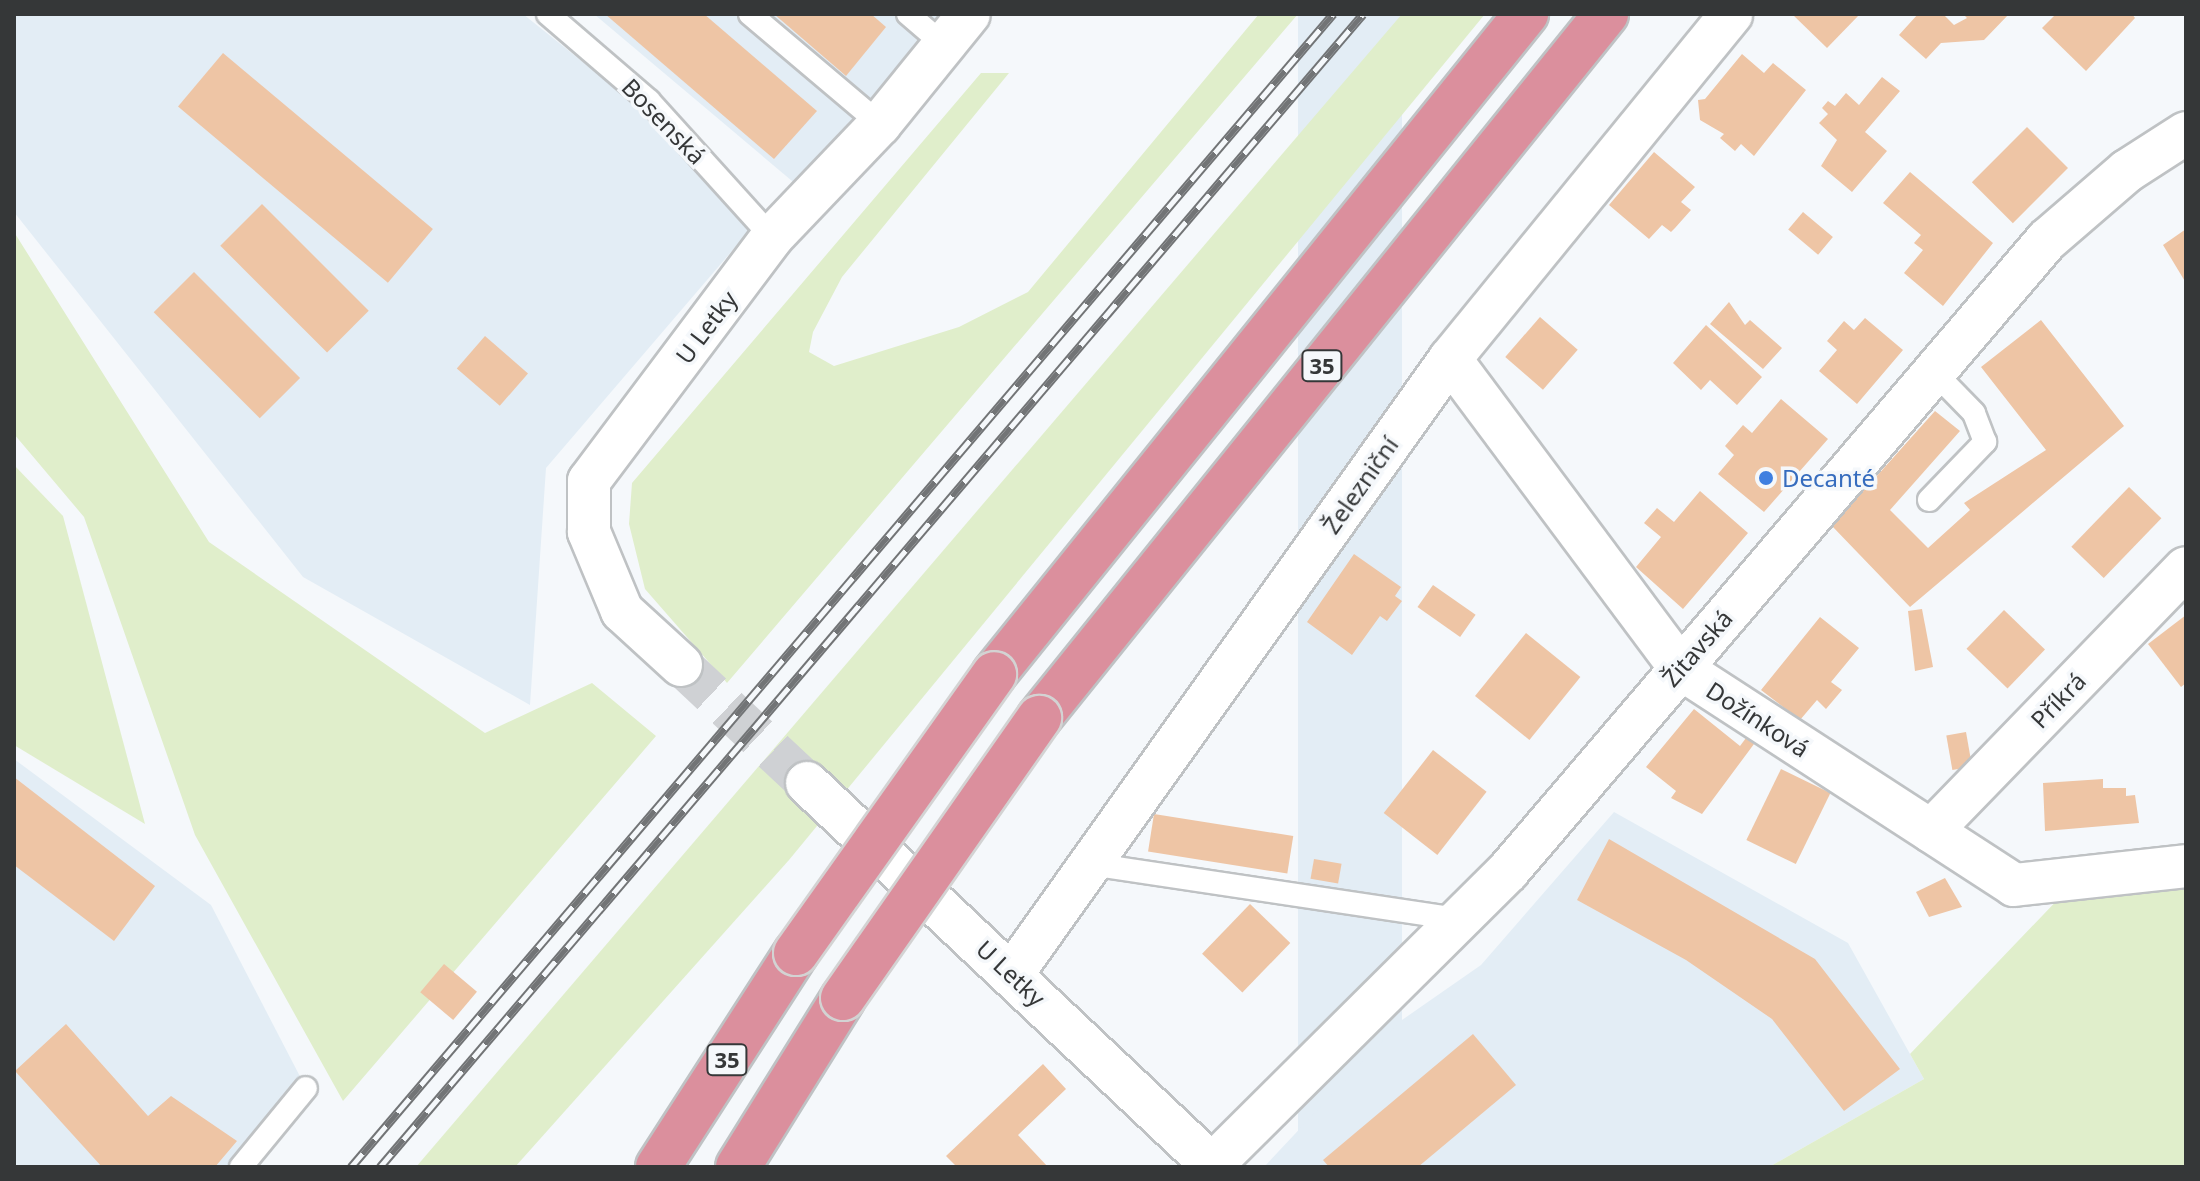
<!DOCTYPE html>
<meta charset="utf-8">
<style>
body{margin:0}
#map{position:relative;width:2200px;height:1181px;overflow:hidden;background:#f5f8fb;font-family:"Noto Sans",sans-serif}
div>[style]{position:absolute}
.built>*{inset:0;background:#e3edf5;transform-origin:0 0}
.green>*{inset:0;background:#e0eecb}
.building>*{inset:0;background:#eec5a5;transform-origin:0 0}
.street-tunnel>*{height:42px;margin-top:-21px;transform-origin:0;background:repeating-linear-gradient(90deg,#cfd1d4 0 42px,transparent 0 63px)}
.roads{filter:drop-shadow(2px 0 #bfc2c4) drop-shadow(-2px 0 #bfc2c4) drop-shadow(0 2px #bfc2c4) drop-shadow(0 -2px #bfc2c4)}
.lane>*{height:22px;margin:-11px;padding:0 11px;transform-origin:11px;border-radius:11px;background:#fff}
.street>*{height:42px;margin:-21px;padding:0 21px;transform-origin:21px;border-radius:21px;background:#fff}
.highway>*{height:44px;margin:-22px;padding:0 22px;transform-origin:22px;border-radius:22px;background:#db8f9d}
.rail>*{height:9px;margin-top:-4.5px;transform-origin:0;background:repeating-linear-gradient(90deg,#f5f8fb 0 18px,#727476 0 36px);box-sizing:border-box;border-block:2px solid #727476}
.bridges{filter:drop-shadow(2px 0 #d3d3d3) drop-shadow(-2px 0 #d3d3d3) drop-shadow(0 2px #d3d3d3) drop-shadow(0 -2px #d3d3d3)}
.highway-bridge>*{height:44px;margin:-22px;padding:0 22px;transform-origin:22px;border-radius:22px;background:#db8f9d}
.dots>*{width:22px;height:22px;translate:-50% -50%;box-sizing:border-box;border:4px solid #f5f8fb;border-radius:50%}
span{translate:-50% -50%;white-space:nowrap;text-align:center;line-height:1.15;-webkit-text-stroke:7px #f5f8fb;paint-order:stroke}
.shield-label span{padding:2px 6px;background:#f5f8fb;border:2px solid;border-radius:6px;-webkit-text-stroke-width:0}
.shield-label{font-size:22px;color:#353738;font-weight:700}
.street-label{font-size:24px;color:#353738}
.shop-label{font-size:24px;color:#366cbe}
.left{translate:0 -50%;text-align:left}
.frame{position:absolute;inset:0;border:16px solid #353738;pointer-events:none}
</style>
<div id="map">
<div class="built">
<i style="clip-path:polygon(14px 14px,523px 14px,767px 210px,546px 468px,530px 705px,303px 577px,14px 212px)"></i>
<i style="clip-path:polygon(594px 14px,942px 14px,798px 186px)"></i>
<i style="left:1298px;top:14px;width:104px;height:1515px"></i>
<i style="clip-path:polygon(14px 759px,211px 905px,306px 1088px,237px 1167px,14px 1167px)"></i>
<i style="clip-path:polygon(1614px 812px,1848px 943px,1924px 1079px,1769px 1167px,1264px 1167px,1402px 1020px,1481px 965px)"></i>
</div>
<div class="green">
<i style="clip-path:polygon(1259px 14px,1298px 14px,727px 683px,645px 589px,629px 524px,632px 483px,981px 73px,1009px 73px,842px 277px,813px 332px,809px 352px,834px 366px,959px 327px,1028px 292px)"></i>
<i style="clip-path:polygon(1402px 14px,1485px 14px,789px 860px,515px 1167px,416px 1167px)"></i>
<i style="clip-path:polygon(14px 232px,209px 542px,485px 733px,592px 683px,656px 736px,343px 1101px,195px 835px,84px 517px,14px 434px)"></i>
<i style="clip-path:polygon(14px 465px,63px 516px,145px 824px,14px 745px)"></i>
<i style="clip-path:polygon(2186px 887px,2186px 1167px,1769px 1167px,1924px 1079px,1910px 1054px,2064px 893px)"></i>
</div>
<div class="building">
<i style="clip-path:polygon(605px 14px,704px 14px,817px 111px,774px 159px)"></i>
<i style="clip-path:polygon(774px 14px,871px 14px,886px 27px,846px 76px)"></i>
<i style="clip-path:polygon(1792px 14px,1860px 14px,1827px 48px)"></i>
<i style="clip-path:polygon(1918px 14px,1943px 14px,1954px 25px,1967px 18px,1963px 14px,2009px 14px,1984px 40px,1941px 43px,1926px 59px,1899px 35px)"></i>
<i style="clip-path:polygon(2056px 14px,2132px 14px,2135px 18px,2086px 71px,2042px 28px)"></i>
<i style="left:223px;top:53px;width:274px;height:70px;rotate:40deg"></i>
<i style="clip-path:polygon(1742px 54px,1764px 73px,1773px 63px,1806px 90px,1754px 156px,1741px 144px,1735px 151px,1720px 138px,1724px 134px,1700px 120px,1698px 100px,1705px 99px)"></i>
<i style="clip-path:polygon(1882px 77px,1900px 91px,1865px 132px,1887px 151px,1852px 192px,1821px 166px,1837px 140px,1819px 123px,1828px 114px,1822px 108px,1828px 101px,1835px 106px,1846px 93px,1859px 105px)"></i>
<i style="left:2027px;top:127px;width:58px;height:78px;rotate:45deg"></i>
<i style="clip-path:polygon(1654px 152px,1695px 187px,1681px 202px,1691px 210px,1675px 228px,1671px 232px,1662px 225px,1649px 239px,1609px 205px)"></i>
<i style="clip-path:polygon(1910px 172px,1993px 243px,1943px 306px,1904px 273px,1923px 250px,1914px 243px,1921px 235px,1883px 203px)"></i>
<i style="left:262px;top:204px;width:151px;height:59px;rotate:45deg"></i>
<i style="left:1803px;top:212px;width:39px;height:23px;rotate:40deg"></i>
<i style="clip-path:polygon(2186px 229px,2186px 283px,2163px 245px)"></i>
<i style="left:194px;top:272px;width:150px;height:57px;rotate:45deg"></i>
<i style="clip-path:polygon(1729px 302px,1745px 325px,1750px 320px,1782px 348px,1763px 369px,1710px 324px)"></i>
<i style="left:1540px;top:317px;width:50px;height:53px;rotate:41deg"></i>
<i style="clip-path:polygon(1865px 318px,1903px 350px,1857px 404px,1819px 371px,1837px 350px,1827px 341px,1844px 321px,1854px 330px)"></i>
<i style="clip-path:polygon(2041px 320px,2124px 426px,1910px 607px,1832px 526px,1935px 411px,1960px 431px,1890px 510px,1928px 548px,1970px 510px,1964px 503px,2046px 450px,1981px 367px)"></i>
<i style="clip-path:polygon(1706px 325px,1762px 377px,1737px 405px,1710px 380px,1701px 390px,1673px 363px)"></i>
<i style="left:485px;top:336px;width:57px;height:43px;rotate:41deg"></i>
<i style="clip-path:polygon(1781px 399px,1828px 439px,1764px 512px,1718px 474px,1734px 455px,1725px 446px,1743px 425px,1752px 433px)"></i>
<i style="left:2129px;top:487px;width:45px;height:83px;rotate:44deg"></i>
<i style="clip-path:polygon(1700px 491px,1748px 533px,1683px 609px,1636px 567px,1661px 537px,1644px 523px,1657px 508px,1674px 522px)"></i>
<i style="clip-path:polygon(1354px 554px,1401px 587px,1395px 596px,1402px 601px,1387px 621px,1380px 616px,1352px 655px,1307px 622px)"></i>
<i style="left:1433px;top:585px;width:52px;height:27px;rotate:35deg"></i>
<i style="clip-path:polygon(1922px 609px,1933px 667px,1915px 671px,1908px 611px)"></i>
<i style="left:2004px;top:610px;width:57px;height:54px;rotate:44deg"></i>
<i style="clip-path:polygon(2186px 615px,2186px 683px,2181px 687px,2148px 644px)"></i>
<i style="clip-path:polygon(1820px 617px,1859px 648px,1831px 682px,1842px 690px,1826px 709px,1817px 700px,1800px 720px,1761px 690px)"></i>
<i style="left:1526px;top:633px;width:70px;height:81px;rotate:39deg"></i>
<i style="clip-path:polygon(1694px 709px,1740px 746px,1746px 738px,1754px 744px,1702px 814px,1671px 798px,1676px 791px,1646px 767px)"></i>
<i style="left:1966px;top:732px;width:35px;height:20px;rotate:80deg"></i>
<i style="left:1433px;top:750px;width:68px;height:80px;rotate:38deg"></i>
<i style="left:1781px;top:769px;width:55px;height:79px;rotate:26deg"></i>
<i style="clip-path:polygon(14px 777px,155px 886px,114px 941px,14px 865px)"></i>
<i style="clip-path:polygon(2103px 779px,2103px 788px,2126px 788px,2126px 796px,2135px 795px,2139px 823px,2045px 831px,2043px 783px)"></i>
<i style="left:1154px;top:814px;width:141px;height:38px;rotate:9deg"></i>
<i style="clip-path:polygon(1609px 839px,1815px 959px,1900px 1069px,1844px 1111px,1772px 1019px,1686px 960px,1577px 900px)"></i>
<i style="left:1314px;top:859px;width:28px;height:20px;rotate:10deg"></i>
<i style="clip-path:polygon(1945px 878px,1962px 907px,1929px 917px,1916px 892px)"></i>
<i style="left:1250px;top:904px;width:56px;height:69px;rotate:44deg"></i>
<i style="left:444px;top:964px;width:43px;height:37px;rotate:40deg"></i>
<i style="clip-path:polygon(66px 1024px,148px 1116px,171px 1096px,237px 1141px,215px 1167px,102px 1167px,15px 1071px)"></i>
<i style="clip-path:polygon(1473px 1034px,1516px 1085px,1418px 1167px,1329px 1167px,1323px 1160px)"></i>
<i style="clip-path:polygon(1043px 1064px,1066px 1089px,1018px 1135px,1048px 1167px,957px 1167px,946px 1156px)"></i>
</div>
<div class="street-tunnel">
<i style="left:681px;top:665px;width:173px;rotate:43.1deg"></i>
</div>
<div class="roads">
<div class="lane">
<i style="left:548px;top:14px;width:133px;rotate:40.7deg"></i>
<i style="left:649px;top:101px;width:183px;rotate:47.9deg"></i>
<i style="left:750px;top:14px;width:170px;rotate:40.2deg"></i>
<i style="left:908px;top:14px;width:46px;rotate:40.6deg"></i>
<i style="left:1929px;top:500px;width:81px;rotate:-46deg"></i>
<i style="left:1985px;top:442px;width:31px;rotate:-111deg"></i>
<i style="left:1974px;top:413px;width:57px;rotate:-134.3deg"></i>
<i style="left:1090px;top:864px;width:373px;rotate:8.5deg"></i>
<i style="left:241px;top:1167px;width:102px;rotate:-50.6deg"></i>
</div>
<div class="street">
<i style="left:1450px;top:359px;width:385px;rotate:53.3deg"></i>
<i style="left:1680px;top:668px;width:398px;rotate:33deg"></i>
<i style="left:2014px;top:885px;width:173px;rotate:-6.3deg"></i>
<i style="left:681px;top:665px;width:80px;rotate:-137.5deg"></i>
<i style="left:622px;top:611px;width:86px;rotate:-112.7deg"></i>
<i style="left:589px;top:532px;width:51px;rotate:-90deg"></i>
<i style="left:589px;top:481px;width:305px;rotate:-53.1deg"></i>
<i style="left:772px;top:237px;width:156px;rotate:-46.3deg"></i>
<i style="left:880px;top:124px;width:141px;rotate:-51deg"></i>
<i style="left:807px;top:783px;width:557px;rotate:43.33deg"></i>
<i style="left:1931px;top:831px;width:366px;rotate:-45.9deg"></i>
<i style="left:1012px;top:974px;width:755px;rotate:-54.54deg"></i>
<i style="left:1450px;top:359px;width:445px;rotate:-50.8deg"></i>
<i style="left:1210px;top:1167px;width:420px;rotate:-44.8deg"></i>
<i style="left:1508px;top:871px;width:830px;rotate:-49.5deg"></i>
<i style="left:2047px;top:240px;width:106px;rotate:-40.8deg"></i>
<i style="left:2127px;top:171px;width:70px;rotate:-32.8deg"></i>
</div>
<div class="highway">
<i style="left:994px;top:674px;width:848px;rotate:-51.13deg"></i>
<i style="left:1039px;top:718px;width:904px;rotate:-51.15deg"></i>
<i style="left:658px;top:1167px;width:255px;rotate:-57.2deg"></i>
<i style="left:738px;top:1167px;width:199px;rotate:-58.1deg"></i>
</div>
</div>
<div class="rail">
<i style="left:351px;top:1167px;width:1515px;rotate:-49.58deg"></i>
<i style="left:380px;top:1167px;width:1515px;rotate:-49.55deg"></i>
</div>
<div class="bridges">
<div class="highway-bridge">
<i style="left:796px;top:953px;width:342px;rotate:-54.6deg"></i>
<i style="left:843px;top:998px;width:342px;rotate:-55deg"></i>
</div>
</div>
<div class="dots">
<i style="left:1766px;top:478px;background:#3f7fe0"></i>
</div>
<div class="shield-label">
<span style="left:1322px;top:366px">35</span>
<span style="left:727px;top:1060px">35</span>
</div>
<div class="street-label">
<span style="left:664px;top:121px;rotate:46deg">Bosenská</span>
<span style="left:706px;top:327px;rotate:-53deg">U Letky</span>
<span style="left:1360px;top:485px;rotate:-55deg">Železniční</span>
<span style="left:1697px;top:648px;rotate:-49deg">Žitavská</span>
<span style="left:2058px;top:700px;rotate:-46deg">Příkrá</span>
<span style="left:1758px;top:719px;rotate:33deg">Dožínková</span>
<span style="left:1011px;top:973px;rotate:43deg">U Letky</span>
</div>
<div class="shop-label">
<span class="left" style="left:1782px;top:478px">Decanté</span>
</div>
<div class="frame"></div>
</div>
